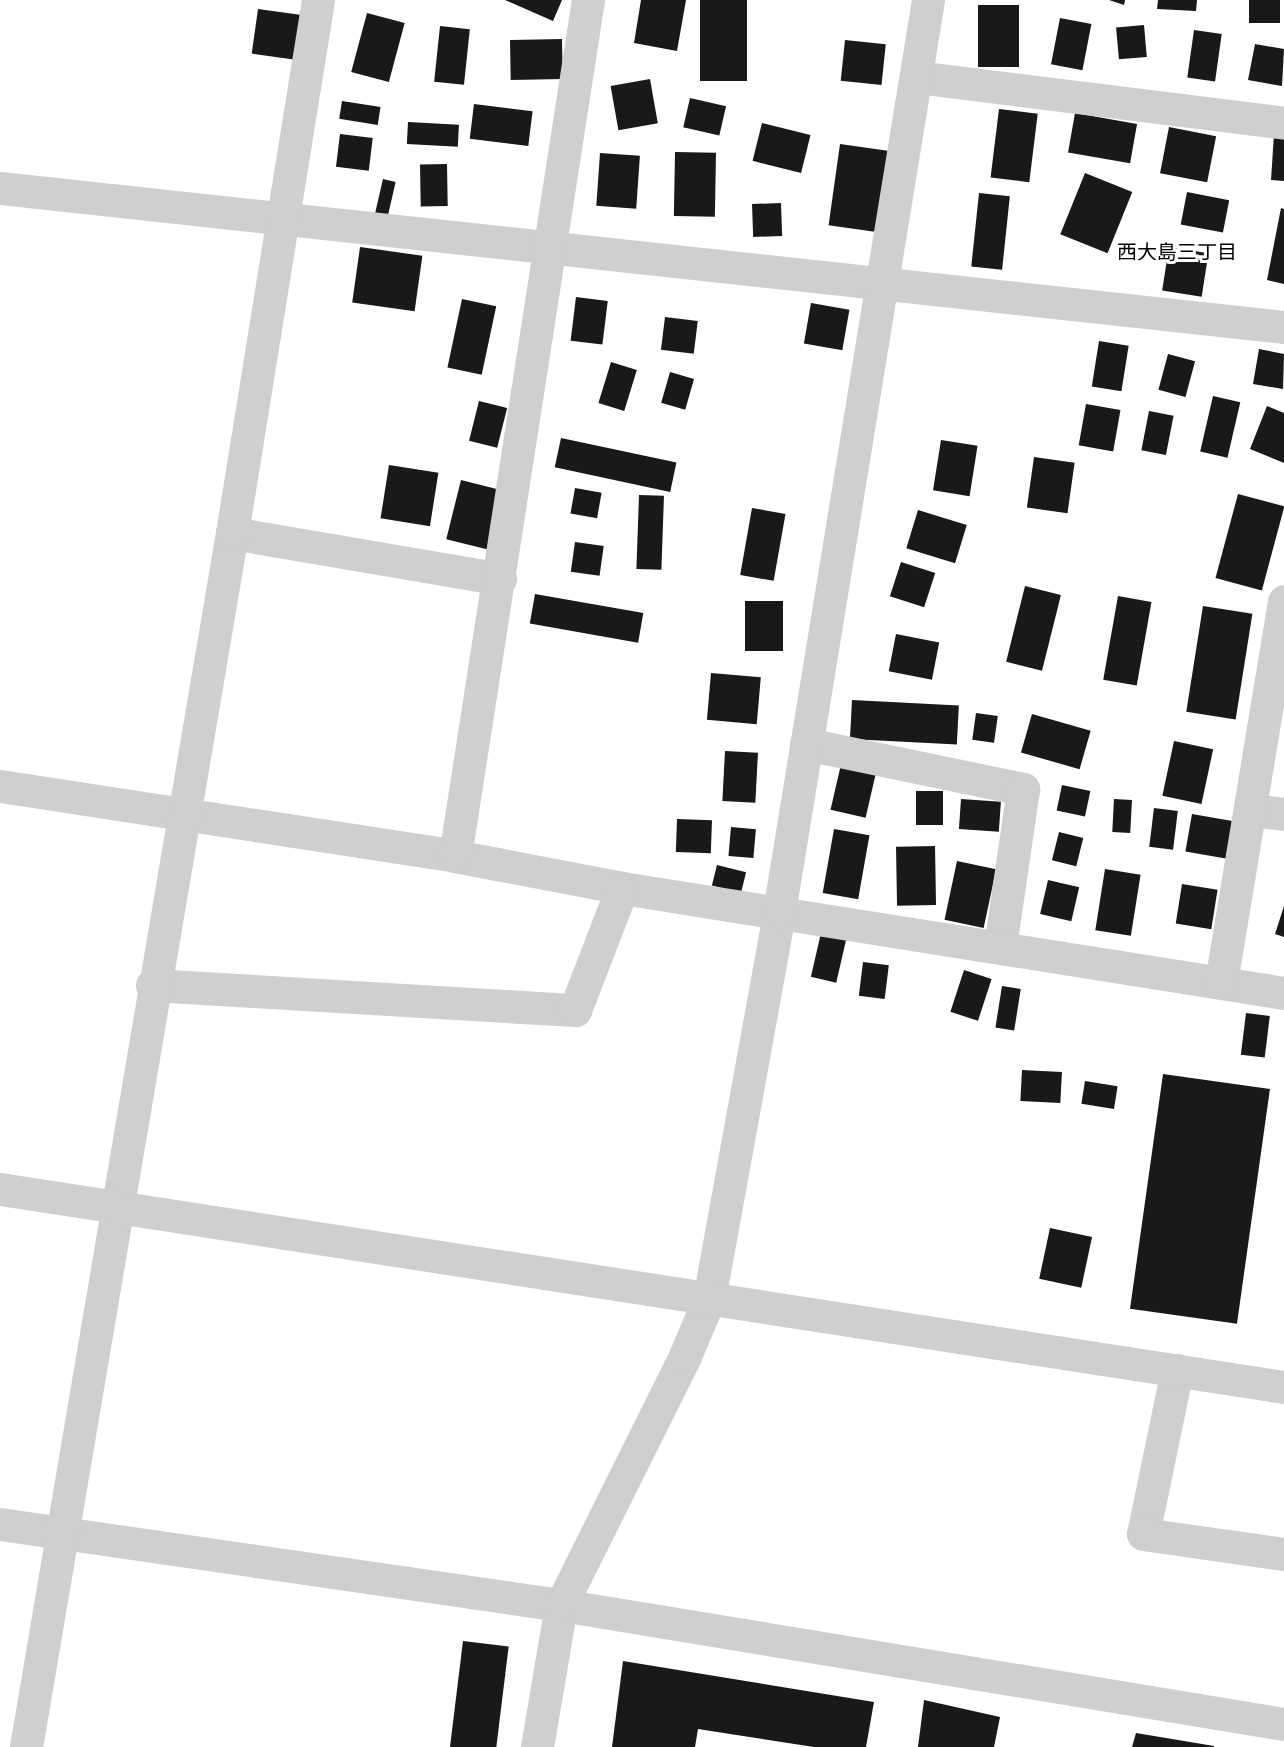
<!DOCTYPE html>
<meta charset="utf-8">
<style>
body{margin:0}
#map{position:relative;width:1284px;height:1747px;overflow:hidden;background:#fff;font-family:"Work Sans","Noto Sans JP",sans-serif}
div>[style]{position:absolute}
.building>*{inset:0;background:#191919;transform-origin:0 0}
.minor>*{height:33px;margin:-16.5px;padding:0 16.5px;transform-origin:16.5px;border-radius:16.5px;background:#cfcfcf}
.tertiary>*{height:33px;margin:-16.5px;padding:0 16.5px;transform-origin:16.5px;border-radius:16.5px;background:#cfcfcf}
span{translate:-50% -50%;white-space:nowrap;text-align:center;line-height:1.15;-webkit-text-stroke:6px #fff;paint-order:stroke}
.neighbourhood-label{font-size:20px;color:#000}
</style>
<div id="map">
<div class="building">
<i style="clip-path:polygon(505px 0,562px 0,553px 21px)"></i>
<i style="clip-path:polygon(641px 0,686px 0,677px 51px,634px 43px)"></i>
<i style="left:700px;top:0;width:47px;height:81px"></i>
<i style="clip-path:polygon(1109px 0,1125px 0,1124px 5px)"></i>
<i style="clip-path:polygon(1158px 0,1197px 0,1196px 11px,1157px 9px)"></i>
<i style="left:1249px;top:0;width:31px;height:23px"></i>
<i style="left:1019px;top:5px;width:62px;height:41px;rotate:90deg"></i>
<i style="left:258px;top:9px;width:44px;height:45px;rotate:8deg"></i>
<i style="left:367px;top:13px;width:39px;height:61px;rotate:15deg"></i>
<i style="left:1060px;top:18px;width:32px;height:47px;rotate:11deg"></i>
<i style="left:1144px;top:25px;width:32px;height:28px;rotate:85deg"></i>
<i style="left:440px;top:26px;width:30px;height:56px;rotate:6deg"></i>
<i style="left:1194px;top:30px;width:28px;height:48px;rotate:8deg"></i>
<i style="left:562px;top:39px;width:40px;height:52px;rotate:89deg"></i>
<i style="left:845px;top:40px;width:41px;height:41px;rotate:6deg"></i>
<i style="clip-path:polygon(1255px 44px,1284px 49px,1282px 86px,1248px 80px)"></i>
<i style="left:650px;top:79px;width:45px;height:40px;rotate:80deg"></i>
<i style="left:690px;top:98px;width:37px;height:30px;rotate:13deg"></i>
<i style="left:342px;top:101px;width:39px;height:18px;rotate:9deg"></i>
<i style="left:474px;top:104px;width:59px;height:35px;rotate:7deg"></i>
<i style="left:999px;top:109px;width:39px;height:69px;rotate:7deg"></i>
<i style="left:1075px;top:113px;width:63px;height:40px;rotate:10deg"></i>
<i style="left:408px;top:122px;width:51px;height:22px;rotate:3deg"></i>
<i style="left:762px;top:123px;width:50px;height:39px;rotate:14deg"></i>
<i style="left:1169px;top:127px;width:48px;height:47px;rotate:11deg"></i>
<i style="left:340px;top:134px;width:33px;height:33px;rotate:7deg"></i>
<i style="clip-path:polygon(1274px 134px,1284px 135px,1284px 181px,1271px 180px)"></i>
<i style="left:840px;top:144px;width:50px;height:82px;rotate:8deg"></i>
<i style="left:675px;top:152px;width:41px;height:64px;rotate:1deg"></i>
<i style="left:600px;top:153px;width:40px;height:53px;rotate:4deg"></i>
<i style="left:447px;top:164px;width:42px;height:27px;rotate:89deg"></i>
<i style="left:1085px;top:173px;width:51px;height:66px;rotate:22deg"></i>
<i style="left:383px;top:179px;width:13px;height:37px;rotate:13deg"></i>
<i style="left:1187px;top:192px;width:43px;height:33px;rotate:11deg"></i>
<i style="left:979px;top:193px;width:31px;height:74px;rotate:6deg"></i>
<i style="left:781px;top:203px;width:33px;height:29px;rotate:88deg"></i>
<i style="clip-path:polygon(1281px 208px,1284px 209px,1284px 284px,1267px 280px)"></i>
<i style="left:360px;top:247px;width:63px;height:56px;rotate:8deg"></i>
<i style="left:1169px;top:247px;width:40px;height:44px;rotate:9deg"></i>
<i style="left:576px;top:297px;width:32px;height:44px;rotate:7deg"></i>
<i style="left:462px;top:299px;width:35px;height:70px;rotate:12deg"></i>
<i style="left:811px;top:303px;width:39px;height:41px;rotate:10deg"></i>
<i style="left:665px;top:317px;width:33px;height:33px;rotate:7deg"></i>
<i style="left:1099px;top:341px;width:30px;height:46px;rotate:9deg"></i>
<i style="clip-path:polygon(1259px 349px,1284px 354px,1283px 389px,1253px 384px)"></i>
<i style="left:1168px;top:354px;width:28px;height:37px;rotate:15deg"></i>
<i style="left:611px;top:362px;width:27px;height:43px;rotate:17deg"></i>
<i style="left:670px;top:372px;width:25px;height:32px;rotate:16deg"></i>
<i style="left:1213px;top:396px;width:28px;height:57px;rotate:13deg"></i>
<i style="left:479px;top:401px;width:29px;height:41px;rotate:14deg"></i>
<i style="left:1086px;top:404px;width:35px;height:42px;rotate:10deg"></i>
<i style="clip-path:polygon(1267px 406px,1284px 413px,1284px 463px,1250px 449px)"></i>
<i style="left:1149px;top:411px;width:25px;height:40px;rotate:11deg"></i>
<i style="left:561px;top:438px;width:118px;height:30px;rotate:12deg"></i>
<i style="left:941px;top:440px;width:37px;height:51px;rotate:9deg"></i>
<i style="left:1034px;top:457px;width:41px;height:51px;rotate:8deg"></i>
<i style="left:389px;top:465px;width:50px;height:54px;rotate:9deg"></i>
<i style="left:461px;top:480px;width:46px;height:61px;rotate:14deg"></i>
<i style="left:575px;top:488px;width:27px;height:26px;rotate:10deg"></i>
<i style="left:1238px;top:494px;width:48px;height:87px;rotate:15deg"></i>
<i style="left:639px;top:495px;width:25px;height:74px;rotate:2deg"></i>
<i style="left:752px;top:508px;width:34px;height:68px;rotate:10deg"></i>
<i style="left:918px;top:510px;width:51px;height:40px;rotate:17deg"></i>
<i style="left:575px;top:542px;width:29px;height:30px;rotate:8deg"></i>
<i style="left:901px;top:562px;width:36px;height:36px;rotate:18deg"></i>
<i style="left:1025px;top:586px;width:37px;height:78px;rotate:14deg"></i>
<i style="left:535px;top:594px;width:110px;height:30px;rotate:10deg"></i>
<i style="left:1118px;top:596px;width:34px;height:85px;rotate:10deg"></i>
<i style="left:745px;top:601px;width:38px;height:50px"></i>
<i style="left:1203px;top:606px;width:50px;height:107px;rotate:9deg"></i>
<i style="left:896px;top:634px;width:44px;height:38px;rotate:11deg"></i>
<i style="left:711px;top:673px;width:50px;height:47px;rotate:5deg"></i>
<i style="left:852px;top:700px;width:107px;height:39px;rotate:3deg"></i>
<i style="left:976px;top:713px;width:22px;height:27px;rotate:8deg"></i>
<i style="left:1032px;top:714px;width:61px;height:40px;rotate:16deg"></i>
<i style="left:1174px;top:741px;width:40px;height:56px;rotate:12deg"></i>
<i style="left:725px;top:751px;width:33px;height:50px;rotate:3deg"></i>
<i style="left:842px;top:760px;width:36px;height:51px;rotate:13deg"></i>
<i style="left:1062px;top:785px;width:29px;height:26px;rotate:12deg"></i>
<i style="left:916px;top:791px;width:27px;height:34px"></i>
<i style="left:961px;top:799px;width:40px;height:30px;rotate:4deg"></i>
<i style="left:1114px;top:799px;width:18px;height:33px;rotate:3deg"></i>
<i style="left:1154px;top:808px;width:24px;height:39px;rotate:7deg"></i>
<i style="left:1192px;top:814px;width:41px;height:38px;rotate:10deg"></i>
<i style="left:677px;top:819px;width:35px;height:33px;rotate:2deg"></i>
<i style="left:731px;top:827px;width:25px;height:29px;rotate:5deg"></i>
<i style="left:834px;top:829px;width:36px;height:65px;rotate:10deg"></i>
<i style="left:1059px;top:832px;width:25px;height:29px;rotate:14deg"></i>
<i style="left:935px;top:846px;width:59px;height:39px;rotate:89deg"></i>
<i style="left:957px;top:861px;width:40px;height:60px;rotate:12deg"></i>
<i style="left:717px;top:865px;width:30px;height:21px;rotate:14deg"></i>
<i style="left:1105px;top:869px;width:36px;height:62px;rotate:9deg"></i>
<i style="left:1048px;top:880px;width:32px;height:35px;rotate:13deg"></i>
<i style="left:1182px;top:884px;width:36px;height:40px;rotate:9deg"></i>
<i style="clip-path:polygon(1284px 906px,1284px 937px,1275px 934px)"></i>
<i style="left:821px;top:933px;width:26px;height:45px;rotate:13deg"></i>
<i style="left:863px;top:962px;width:26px;height:34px;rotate:7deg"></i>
<i style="left:964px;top:970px;width:29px;height:44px;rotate:18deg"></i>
<i style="left:1002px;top:986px;width:19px;height:42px;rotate:9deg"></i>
<i style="left:1246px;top:1013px;width:24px;height:42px;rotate:7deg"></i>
<i style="left:1022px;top:1070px;width:40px;height:31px;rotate:3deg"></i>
<i style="left:1163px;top:1074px;width:108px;height:237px;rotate:8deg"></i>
<i style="left:1085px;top:1081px;width:33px;height:23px;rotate:9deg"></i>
<i style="left:1050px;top:1228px;width:43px;height:52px;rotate:12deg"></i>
<i style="left:463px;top:1641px;width:46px;height:107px;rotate:7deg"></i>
<i style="clip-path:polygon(623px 1661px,874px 1702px,866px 1747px,814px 1747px,698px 1729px,695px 1747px,612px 1747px)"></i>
<i style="clip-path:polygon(924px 1700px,1000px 1717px,994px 1747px,918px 1747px)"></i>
<i style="clip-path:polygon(1136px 1733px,1214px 1746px,1214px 1747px,1132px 1747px)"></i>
</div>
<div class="minor">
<i style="left:917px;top:77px;width:370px;rotate:7.1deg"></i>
<i style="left:0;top:188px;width:1292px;rotate:6.18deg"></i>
<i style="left:232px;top:533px;width:272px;rotate:9.7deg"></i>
<i style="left:806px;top:744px;width:222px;rotate:11.7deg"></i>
<i style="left:1023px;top:789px;width:160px;rotate:98.3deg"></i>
<i style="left:0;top:786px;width:460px;rotate:8.7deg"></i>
<i style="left:455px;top:856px;width:170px;rotate:10.8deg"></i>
<i style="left:622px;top:888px;width:670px;rotate:9.01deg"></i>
<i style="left:1252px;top:810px;width:32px;rotate:7deg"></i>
<i style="left:455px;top:856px;width:866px;rotate:-81.17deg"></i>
<i style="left:1221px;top:982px;width:386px;rotate:-80.6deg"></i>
<i style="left:152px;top:985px;width:424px;rotate:3.4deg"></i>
<i style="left:575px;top:1010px;width:131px;rotate:-68.9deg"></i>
<i style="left:1177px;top:1370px;width:167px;rotate:101.7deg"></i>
<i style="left:1143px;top:1534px;width:142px;rotate:8.1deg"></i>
<i style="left:0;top:1524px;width:567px;rotate:8.22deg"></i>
<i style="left:561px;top:1605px;width:733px;rotate:9.35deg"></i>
<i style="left:26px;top:1747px;width:1231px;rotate:-80.37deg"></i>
<i style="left:232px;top:533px;width:540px;rotate:-80.83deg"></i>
<i style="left:537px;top:1747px;width:144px;rotate:-80.4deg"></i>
<i style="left:561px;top:1605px;width:278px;rotate:-63.5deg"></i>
<i style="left:685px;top:1356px;width:62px;rotate:-67.2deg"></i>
<i style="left:709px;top:1299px;width:393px;rotate:-79.7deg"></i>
<i style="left:779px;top:912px;width:924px;rotate:-80.72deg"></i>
</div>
<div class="tertiary">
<i style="left:0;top:1189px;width:1299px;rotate:8.77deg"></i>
</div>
<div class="neighbourhood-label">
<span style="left:1177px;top:252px">西大島三丁目</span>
</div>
</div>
